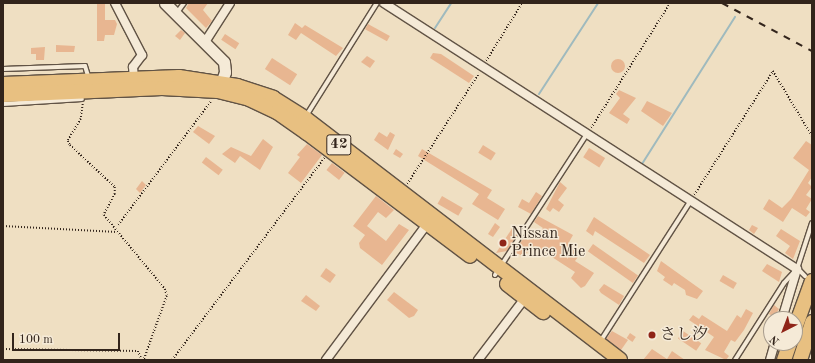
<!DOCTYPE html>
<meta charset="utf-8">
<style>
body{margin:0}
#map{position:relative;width:815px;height:363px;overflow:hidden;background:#efdfc2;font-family:"Old Standard TT","Noto Serif JP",serif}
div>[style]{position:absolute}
.stream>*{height:2px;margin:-1px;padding:0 1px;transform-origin:1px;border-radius:1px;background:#9fbabe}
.building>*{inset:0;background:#e8b691;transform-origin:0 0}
.round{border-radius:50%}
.path>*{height:1.5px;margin-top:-0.75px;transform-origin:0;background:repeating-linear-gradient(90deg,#32241b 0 1px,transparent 0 3px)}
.roads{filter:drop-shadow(1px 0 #615345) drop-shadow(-1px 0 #615345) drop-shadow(0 1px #615345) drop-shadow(0 -1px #615345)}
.lane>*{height:4px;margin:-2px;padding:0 2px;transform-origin:2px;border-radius:2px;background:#f5ead7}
.street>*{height:8px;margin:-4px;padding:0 4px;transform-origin:4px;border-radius:4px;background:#f5ead7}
.secondary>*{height:11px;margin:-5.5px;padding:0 5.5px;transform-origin:5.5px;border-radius:5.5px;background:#f5ead7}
.highway>*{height:14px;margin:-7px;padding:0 7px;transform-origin:7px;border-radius:7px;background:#e8c081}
.rail>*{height:2px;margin-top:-1px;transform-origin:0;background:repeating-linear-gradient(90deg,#32241b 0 7px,transparent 0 14px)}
.dots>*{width:11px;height:11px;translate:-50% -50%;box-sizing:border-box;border:2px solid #f5ead7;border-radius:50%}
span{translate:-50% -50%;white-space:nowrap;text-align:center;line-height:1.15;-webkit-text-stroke:3px #f5ead7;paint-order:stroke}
.shield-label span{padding:1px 3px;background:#f5ead7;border:1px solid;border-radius:3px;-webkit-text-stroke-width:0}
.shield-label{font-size:15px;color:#32241b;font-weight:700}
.poi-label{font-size:16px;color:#32241b}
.left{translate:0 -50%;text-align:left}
.frame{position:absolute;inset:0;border:4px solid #32241b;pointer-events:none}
.north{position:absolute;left:763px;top:311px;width:40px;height:40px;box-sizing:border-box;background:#f5ead7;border:1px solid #a79b8c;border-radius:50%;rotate:222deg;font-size:11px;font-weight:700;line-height:16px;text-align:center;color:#32241b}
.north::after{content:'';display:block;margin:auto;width:14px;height:18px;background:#8f2418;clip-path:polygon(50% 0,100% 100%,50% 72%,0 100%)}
.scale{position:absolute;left:12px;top:333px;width:108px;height:18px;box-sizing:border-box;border:2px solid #32241b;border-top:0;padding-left:5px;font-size:12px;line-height:14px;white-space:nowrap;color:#32241b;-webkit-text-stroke:3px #f5ead7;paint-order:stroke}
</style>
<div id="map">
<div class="stream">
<i style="left:435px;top:28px;width:30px;rotate:-57deg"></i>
<i style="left:539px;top:94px;width:108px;rotate:-57deg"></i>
<i style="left:642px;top:164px;width:174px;rotate:-57.7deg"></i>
</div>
<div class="building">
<i style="clip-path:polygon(97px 3px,105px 3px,105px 20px,115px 20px,117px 24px,114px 35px,105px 35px,104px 41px,97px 41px)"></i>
<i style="clip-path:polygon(189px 3px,208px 3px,203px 10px,212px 21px,206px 28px,186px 8px)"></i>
<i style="clip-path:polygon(295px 23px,302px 28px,305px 25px,343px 48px,336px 56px,301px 33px,296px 40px,288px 35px)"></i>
<i style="left:368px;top:24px;width:25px;height:6px;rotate:29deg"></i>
<i style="clip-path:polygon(181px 30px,185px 33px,180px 40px,175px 36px)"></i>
<i style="left:225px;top:34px;width:17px;height:7px;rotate:33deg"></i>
<i style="clip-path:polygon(56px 45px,75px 46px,74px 52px,56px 52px)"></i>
<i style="clip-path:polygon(45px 47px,44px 60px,36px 60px,36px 54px,31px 54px,31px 48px)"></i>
<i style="clip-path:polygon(433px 53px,441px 54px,474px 76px,469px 83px,430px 58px)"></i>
<i style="clip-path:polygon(367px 56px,375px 61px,370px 68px,361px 62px)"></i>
<i style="left:272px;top:58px;width:30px;height:13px;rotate:33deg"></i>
<i class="round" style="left:611px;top:59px;width:14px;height:14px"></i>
<i style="clip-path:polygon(619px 90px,636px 98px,623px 114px,630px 119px,627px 124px,609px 113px,620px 98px,616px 94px)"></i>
<i style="clip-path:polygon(647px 101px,672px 113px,663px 126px,641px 111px)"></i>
<i style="clip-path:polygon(198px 126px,215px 136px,209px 144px,193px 132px)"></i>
<i style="clip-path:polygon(379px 132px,387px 137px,390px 132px,395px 135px,388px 150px,374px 140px)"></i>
<i style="clip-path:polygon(263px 139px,273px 147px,260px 170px,240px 156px,235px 163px,222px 154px,231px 147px,251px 156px)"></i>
<i style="clip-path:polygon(806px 141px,812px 145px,812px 177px,808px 183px,812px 187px,806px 195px,812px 199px,806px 209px,810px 212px,806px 217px,792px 208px,783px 222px,763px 209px,769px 199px,782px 208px,791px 199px,809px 170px,793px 158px)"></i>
<i style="clip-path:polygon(307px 144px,322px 155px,301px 183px,288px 173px,300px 157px,297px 155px)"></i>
<i style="left:483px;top:145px;width:15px;height:9px;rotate:32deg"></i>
<i style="left:589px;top:148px;width:19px;height:11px;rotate:32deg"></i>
<i style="clip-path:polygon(396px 149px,403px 154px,400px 158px,393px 154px)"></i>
<i style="clip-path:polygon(422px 149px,492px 190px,487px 198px,505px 209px,498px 220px,472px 204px,479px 194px,418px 156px)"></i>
<i style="left:206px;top:157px;width:21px;height:7px;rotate:37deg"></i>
<i style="left:332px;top:163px;width:16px;height:9px;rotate:38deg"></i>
<i style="clip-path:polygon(142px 181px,146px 185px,140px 193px,136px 189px)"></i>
<i style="clip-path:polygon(560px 182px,567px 188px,558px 200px,564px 205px,559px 212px,553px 208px,550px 212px,546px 209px)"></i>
<i style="clip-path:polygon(536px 192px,542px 196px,531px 214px,518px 207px,522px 199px,529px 203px)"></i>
<i style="clip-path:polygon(376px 196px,394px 210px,386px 218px,378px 212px,367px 226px,386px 241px,399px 224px,409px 230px,382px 265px,360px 248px,359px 243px,365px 235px,353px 226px)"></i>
<i style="left:442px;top:196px;width:24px;height:9px;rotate:30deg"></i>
<i style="clip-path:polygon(538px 216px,573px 235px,568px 244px,581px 253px,575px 261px,594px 273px,585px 286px,581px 288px,571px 278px,575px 272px,535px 246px,523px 256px,514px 252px,527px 233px,537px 237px,543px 228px,534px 222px)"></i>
<i style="clip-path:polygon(594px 217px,650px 255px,644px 263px,595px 231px,593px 236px,586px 231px)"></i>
<i style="clip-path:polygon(495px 223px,500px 227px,493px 237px,488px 234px)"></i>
<i style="clip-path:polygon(752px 225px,758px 228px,754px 234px,749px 230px)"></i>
<i style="clip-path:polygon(513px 227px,520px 231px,507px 251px,496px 253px)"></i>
<i style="clip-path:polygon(781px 229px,800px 241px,793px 259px,785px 253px,790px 246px,776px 236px)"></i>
<i style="left:593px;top:244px;width:55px;height:9px;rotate:35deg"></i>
<i style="clip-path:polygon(661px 261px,703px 291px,697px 299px,686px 295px,685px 290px,674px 283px,672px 286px,663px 280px,665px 277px,657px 271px)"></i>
<i style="clip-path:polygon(767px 264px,782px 272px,779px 282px,762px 271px)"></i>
<i style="left:326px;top:268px;width:12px;height:10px;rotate:35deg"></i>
<i style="left:723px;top:275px;width:16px;height:7px;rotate:30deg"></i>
<i style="clip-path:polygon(604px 284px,624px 296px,619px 305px,601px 293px,599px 290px)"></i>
<i style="clip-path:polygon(394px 292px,418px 310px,414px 316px,409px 318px,387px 300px)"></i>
<i style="clip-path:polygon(306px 295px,320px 306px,316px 311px,301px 301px)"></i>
<i style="clip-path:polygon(774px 305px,779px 309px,774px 317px,769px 314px)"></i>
<i style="clip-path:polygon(746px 309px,753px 313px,744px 330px,735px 342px,731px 340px,724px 352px,729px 356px,726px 360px,705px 350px,714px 337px,689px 320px,693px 315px,699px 319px,702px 315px,727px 331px,737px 315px,741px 318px)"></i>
<i style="clip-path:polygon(612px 331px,628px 340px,621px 350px,606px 339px)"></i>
<i style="left:683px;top:331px;width:22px;height:9px;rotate:34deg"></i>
<i style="left:630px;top:333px;width:7px;height:6px;rotate:34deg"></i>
<i style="clip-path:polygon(652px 349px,667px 359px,672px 351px,685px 360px,643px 360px)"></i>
</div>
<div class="path">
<i style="left:486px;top:61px;width:68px;rotate:-58.2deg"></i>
<i style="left:83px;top:104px;width:15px;rotate:98deg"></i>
<i style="left:81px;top:119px;width:26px;rotate:121deg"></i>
<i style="left:68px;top:141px;width:4px;rotate:63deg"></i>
<i style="left:70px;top:145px;width:62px;rotate:43deg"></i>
<i style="left:115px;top:187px;width:7px;rotate:90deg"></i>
<i style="left:115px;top:194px;width:24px;rotate:118deg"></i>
<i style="left:104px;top:215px;width:96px;rotate:50.5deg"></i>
<i style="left:165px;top:289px;width:7px;rotate:74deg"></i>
<i style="left:167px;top:296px;width:68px;rotate:109.8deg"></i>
<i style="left:591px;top:128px;width:148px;rotate:-57.7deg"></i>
<i style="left:407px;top:184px;width:132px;rotate:-57deg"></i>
<i style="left:694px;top:195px;width:147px;rotate:-57.5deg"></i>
<i style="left:773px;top:71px;width:76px;rotate:59deg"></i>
<i style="left:118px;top:225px;width:155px;rotate:-53.1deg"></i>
<i style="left:3px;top:226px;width:114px;rotate:3deg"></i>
<i style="left:3px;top:349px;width:135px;rotate:0.8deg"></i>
<i style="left:138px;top:351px;width:10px;rotate:66deg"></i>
<i style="left:172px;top:360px;width:253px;rotate:-53deg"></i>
</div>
<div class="roads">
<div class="lane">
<i style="left:176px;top:14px;width:14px;rotate:-54deg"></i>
<i style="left:3px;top:69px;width:82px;rotate:-2.1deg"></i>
<i style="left:85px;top:66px;width:14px;rotate:73deg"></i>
<i style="left:3px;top:104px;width:79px;rotate:-3.6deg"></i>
<i style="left:306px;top:116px;width:133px;rotate:-57.9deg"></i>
<i style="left:798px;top:269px;width:10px;rotate:45deg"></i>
<i style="left:495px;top:275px;width:168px;rotate:-56.9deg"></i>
<i style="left:600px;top:342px;width:169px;rotate:-57.3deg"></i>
<i style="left:735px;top:360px;width:91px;rotate:-57.5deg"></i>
<i style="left:784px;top:283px;width:19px;rotate:-47deg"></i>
<i style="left:797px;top:269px;width:48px;rotate:-71.9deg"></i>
</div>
<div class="street">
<i style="left:115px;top:3px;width:59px;rotate:62.6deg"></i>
<i style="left:142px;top:55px;width:15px;rotate:127deg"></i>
<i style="left:133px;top:67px;width:11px;rotate:85deg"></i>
<i style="left:384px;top:3px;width:491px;rotate:32.8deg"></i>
<i style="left:797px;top:269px;width:52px;rotate:106.7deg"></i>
<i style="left:205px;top:42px;width:46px;rotate:-57.3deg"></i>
<i style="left:326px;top:360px;width:169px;rotate:-53.4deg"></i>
<i style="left:478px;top:360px;width:78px;rotate:-52.8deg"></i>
<i style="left:770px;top:360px;width:18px;rotate:-74deg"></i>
</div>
<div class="secondary">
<i style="left:165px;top:3px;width:83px;rotate:45deg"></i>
<i style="left:224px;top:62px;width:10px;rotate:84deg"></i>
<i style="left:225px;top:72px;width:20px;rotate:110deg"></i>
</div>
<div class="highway">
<i style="left:3px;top:84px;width:176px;rotate:-2.3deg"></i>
<i style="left:179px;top:77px;width:59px;rotate:8.8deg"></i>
<i style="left:237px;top:86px;width:38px;rotate:18deg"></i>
<i style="left:273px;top:98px;width:38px;rotate:32deg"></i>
<i style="left:305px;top:118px;width:397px;rotate:37.5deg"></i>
<i style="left:3px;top:95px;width:159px;rotate:-2.5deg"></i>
<i style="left:162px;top:88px;width:56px;rotate:3.1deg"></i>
<i style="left:218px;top:91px;width:32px;rotate:14deg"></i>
<i style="left:249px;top:99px;width:31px;rotate:25deg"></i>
<i style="left:277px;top:112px;width:37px;rotate:35deg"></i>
<i style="left:307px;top:133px;width:204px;rotate:37deg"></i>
<i style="left:507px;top:284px;width:46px;rotate:37.9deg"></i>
<i style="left:795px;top:328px;width:50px;rotate:-70.1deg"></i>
<i style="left:784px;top:360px;width:18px;rotate:-71deg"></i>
<i style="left:800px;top:360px;width:40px;rotate:-72deg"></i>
</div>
</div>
<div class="rail">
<i style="left:722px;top:3px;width:102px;rotate:28.1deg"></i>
</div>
<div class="dots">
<i style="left:503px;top:243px;background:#8f2418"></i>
<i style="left:652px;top:335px;background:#8f2418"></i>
</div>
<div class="shield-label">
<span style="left:339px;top:145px">42</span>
</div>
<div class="poi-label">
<span class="left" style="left:511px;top:243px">Nissan<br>Prince Mie</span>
<span class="left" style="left:660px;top:335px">さし汐</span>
</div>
<div class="frame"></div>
<div class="north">N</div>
<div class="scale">100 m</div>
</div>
